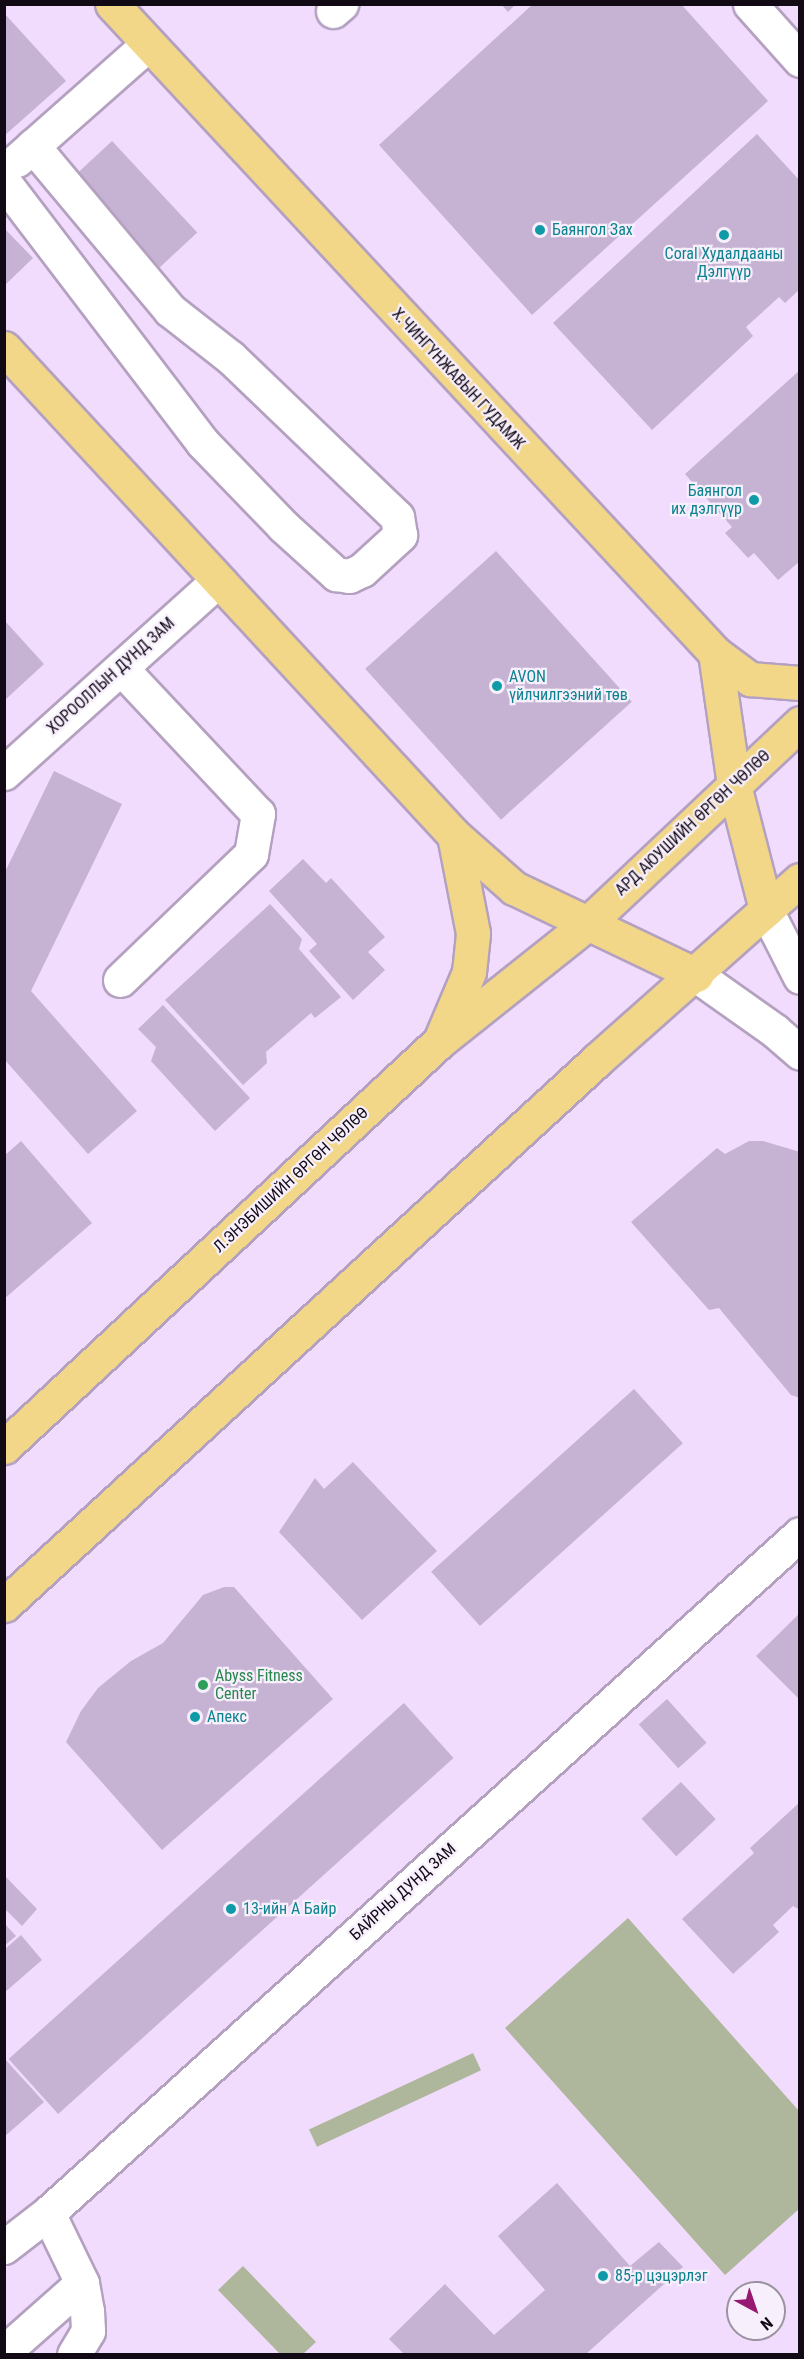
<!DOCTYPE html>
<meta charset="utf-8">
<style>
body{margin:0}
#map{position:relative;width:804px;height:2359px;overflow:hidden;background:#f1dcfe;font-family:"Roboto Condensed",sans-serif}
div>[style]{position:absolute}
.green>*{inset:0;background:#aeb79b;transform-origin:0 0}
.building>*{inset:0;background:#c6b2d3;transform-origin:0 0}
.roads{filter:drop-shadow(2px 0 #b4a1c0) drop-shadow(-2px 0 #b4a1c0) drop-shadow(0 2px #b4a1c0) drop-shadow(0 -2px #b4a1c0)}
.minor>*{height:33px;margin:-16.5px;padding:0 16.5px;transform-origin:16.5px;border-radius:16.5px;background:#fff}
.major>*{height:33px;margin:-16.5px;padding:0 16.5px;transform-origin:16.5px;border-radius:16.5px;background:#f3d789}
.dots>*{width:16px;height:16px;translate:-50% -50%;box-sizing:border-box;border:3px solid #f7effc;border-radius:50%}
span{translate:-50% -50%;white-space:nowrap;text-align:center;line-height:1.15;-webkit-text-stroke:4.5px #f7effc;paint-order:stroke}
.culture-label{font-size:16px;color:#0d838f}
.left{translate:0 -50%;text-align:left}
.right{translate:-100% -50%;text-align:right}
.street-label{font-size:16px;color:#110a15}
.leisure-label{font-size:16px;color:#27864d}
.frame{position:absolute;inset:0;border:6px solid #110a15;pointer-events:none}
.north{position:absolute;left:726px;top:2281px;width:60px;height:60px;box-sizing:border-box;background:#f7effc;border:2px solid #9b93a0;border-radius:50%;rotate:140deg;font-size:16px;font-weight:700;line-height:24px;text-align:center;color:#110a15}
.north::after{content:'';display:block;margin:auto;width:21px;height:27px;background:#971971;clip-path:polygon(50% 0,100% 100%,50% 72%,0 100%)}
</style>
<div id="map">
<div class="green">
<i style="clip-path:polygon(628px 1918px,799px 2111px,799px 2209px,725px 2275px,505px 2028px)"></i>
<i style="left:473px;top:2053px;width:19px;height:181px;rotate:65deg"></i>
<i style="clip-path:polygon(243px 2266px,316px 2342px,303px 2354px,280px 2354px,218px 2290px)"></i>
</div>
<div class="building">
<i style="clip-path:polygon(501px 4px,516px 4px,508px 12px)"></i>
<i style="clip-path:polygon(533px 4px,681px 4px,768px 101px,532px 315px,379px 145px)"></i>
<i style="clip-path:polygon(4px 13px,66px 81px,4px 136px)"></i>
<i style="clip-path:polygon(757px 134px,800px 181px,800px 289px,785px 303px,779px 297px,746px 327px,753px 336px,652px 430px,553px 323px)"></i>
<i style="left:112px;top:141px;width:125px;height:58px;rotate:47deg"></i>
<i style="clip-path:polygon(4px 228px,33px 258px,4px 286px)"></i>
<i style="clip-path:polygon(800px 370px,800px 561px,778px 580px,754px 553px,748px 558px,725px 533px,732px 527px,685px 474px)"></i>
<i style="left:496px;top:551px;width:203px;height:176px;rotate:48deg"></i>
<i style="clip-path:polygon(5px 621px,44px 664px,5px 700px)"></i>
<i style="clip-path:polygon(54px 771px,122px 804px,31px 991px,137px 1111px,88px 1154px,4px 1059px,4px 874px)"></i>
<i style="clip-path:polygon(303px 859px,326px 883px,331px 878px,385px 937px,368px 952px,385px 970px,353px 1000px,309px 951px,317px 944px,269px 891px)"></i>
<i style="clip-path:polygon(270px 904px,302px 939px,299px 949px,341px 997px,315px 1018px,311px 1013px,266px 1052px,267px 1063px,243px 1085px,165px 1000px)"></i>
<i style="clip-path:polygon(163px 1005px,250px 1098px,215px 1131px,151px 1061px,156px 1047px,138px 1029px)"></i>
<i style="clip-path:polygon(21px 1141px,92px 1223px,4px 1299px,4px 1156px)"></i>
<i style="clip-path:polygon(749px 1141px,763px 1141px,800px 1152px,800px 1398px,791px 1395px,719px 1308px,709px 1310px,631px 1222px,717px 1148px,725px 1154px)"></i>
<i style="left:634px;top:1389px;width:73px;height:273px;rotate:48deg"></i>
<i style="clip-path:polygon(353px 1462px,437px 1551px,362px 1620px,279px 1532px,315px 1478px,324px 1489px)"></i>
<i style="clip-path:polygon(224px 1587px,234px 1587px,333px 1699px,162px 1850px,66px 1742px,81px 1711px,98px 1688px,131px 1661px,163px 1643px,203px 1595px)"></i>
<i style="clip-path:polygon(800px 1613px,800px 1700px,756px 1656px)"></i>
<i style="left:667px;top:1699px;width:59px;height:38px;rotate:48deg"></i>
<i style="left:404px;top:1703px;width:74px;height:532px;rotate:48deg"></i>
<i style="left:681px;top:1782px;width:51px;height:54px;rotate:47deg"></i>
<i style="clip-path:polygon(800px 1802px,800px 1910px,793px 1906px,773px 1925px,779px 1932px,733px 1974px,682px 1919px,754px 1853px,750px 1848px)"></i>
<i style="clip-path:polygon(4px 1875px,37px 1909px,22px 1926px,4px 1908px)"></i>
<i style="clip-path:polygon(4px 1923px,16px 1936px,4px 1946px)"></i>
<i style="clip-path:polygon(21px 1935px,42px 1960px,4px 1993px,4px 1950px)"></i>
<i style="clip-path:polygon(4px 2058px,44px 2102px,4px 2137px)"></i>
<i style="clip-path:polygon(557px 2183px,630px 2266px,659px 2242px,683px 2267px,586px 2354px,404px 2354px,389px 2339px,445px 2284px,494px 2335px,545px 2290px,498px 2236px)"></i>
</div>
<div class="roads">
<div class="minor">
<i style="left:750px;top:4px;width:75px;rotate:48.2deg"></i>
<i style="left:333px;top:11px;width:11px;rotate:-41deg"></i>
<i style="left:17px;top:160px;width:175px;rotate:-41.5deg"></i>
<i style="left:4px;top:182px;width:327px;rotate:52.7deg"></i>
<i style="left:202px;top:442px;width:117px;rotate:46deg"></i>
<i style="left:283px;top:526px;width:72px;rotate:42.2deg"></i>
<i style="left:336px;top:574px;width:13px;rotate:9deg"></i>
<i style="left:349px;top:576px;width:14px;rotate:-25deg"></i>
<i style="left:362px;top:570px;width:52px;rotate:-42.6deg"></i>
<i style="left:400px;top:535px;width:18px;rotate:-99deg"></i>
<i style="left:397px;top:517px;width:231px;rotate:-136.2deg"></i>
<i style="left:230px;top:357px;width:76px;rotate:-141.9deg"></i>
<i style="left:170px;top:310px;width:214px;rotate:-129.9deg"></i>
<i style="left:4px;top:773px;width:288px;rotate:-42deg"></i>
<i style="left:766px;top:910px;width:75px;rotate:63.1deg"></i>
<i style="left:696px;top:975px;width:97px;rotate:35.3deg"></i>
<i style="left:775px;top:1031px;width:33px;rotate:41deg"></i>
<i style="left:120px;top:980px;width:182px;rotate:-43.9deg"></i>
<i style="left:251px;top:854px;width:41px;rotate:-80.1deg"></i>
<i style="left:258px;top:814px;width:199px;rotate:-133.2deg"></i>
<i style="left:48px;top:2213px;width:78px;rotate:64.1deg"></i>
<i style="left:82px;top:2283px;width:28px;rotate:80deg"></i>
<i style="left:87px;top:2311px;width:20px;rotate:87deg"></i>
<i style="left:88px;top:2331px;width:27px;rotate:121deg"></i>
<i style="left:4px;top:2247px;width:56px;rotate:-37.7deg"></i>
<i style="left:48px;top:2213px;width:1013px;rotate:-42.08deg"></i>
<i style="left:4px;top:2352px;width:104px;rotate:-41.5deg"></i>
</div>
<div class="major">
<i style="left:112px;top:4px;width:886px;rotate:47.1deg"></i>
<i style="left:715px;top:653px;width:44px;rotate:36.6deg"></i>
<i style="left:750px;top:679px;width:50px;rotate:4.6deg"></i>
<i style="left:4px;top:348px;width:663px;rotate:47.26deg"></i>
<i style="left:454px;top:835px;width:80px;rotate:41.5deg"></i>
<i style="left:514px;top:888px;width:202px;rotate:25.5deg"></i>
<i style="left:715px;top:653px;width:133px;rotate:81.8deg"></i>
<i style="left:734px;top:785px;width:129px;rotate:75.6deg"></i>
<i style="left:442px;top:1036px;width:69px;rotate:-67.1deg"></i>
<i style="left:469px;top:972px;width:39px;rotate:-84deg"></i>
<i style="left:473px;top:933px;width:100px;rotate:-101deg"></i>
<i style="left:4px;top:1447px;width:596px;rotate:-42.96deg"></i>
<i style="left:440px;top:1041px;width:188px;rotate:-38.5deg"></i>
<i style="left:587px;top:924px;width:293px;rotate:-43.3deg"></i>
<i style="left:4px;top:1605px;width:805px;rotate:-42.58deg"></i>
<i style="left:597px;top:1060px;width:271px;rotate:-41.6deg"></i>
</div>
</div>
<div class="dots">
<i style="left:540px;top:230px;background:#0f9aa8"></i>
<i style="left:724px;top:235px;background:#0f9aa8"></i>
<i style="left:754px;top:500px;background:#0f9aa8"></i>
<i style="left:497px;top:686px;background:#0f9aa8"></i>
<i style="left:203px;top:1685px;background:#2e9e5b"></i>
<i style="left:195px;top:1717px;background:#0f9aa8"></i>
<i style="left:231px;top:1909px;background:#0f9aa8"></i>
<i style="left:603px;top:2276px;background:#0f9aa8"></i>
</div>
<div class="culture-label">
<span class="left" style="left:552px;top:230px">Баянгол Зах</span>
<span style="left:724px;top:263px">Coral Худалдааны<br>Дэлгүүр</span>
<span class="right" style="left:742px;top:500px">Баянгол<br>их дэлгүүр</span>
<span class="left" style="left:509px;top:686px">AVON<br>үйлчилгээний төв</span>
<span class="left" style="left:207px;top:1717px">Aпекс</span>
<span class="left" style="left:243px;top:1909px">13-ийн А Байр</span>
<span class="left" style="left:615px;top:2276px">85-р цэцэрлэг</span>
</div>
<div class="street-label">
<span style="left:458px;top:379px;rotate:47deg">Х.ЧИНГҮНЖАВЫН ГУДАМЖ</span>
<span style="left:111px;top:676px;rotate:-42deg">ХОРООЛЛЫН ДУНД ЗАМ</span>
<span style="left:693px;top:823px;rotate:-43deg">АРД АЮУШИЙН ӨРГӨН ЧӨЛӨӨ</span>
<span style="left:291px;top:1180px;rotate:-43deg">Л.ЭНЭБИШИЙН ӨРГӨН ЧӨЛӨӨ</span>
<span style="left:403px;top:1892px;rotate:-42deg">БАЙРНЫ ДУНД ЗАМ</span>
</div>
<div class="leisure-label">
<span class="left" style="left:215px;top:1685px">Abyss Fitness<br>Center</span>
</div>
<div class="frame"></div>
<div class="north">N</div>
</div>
